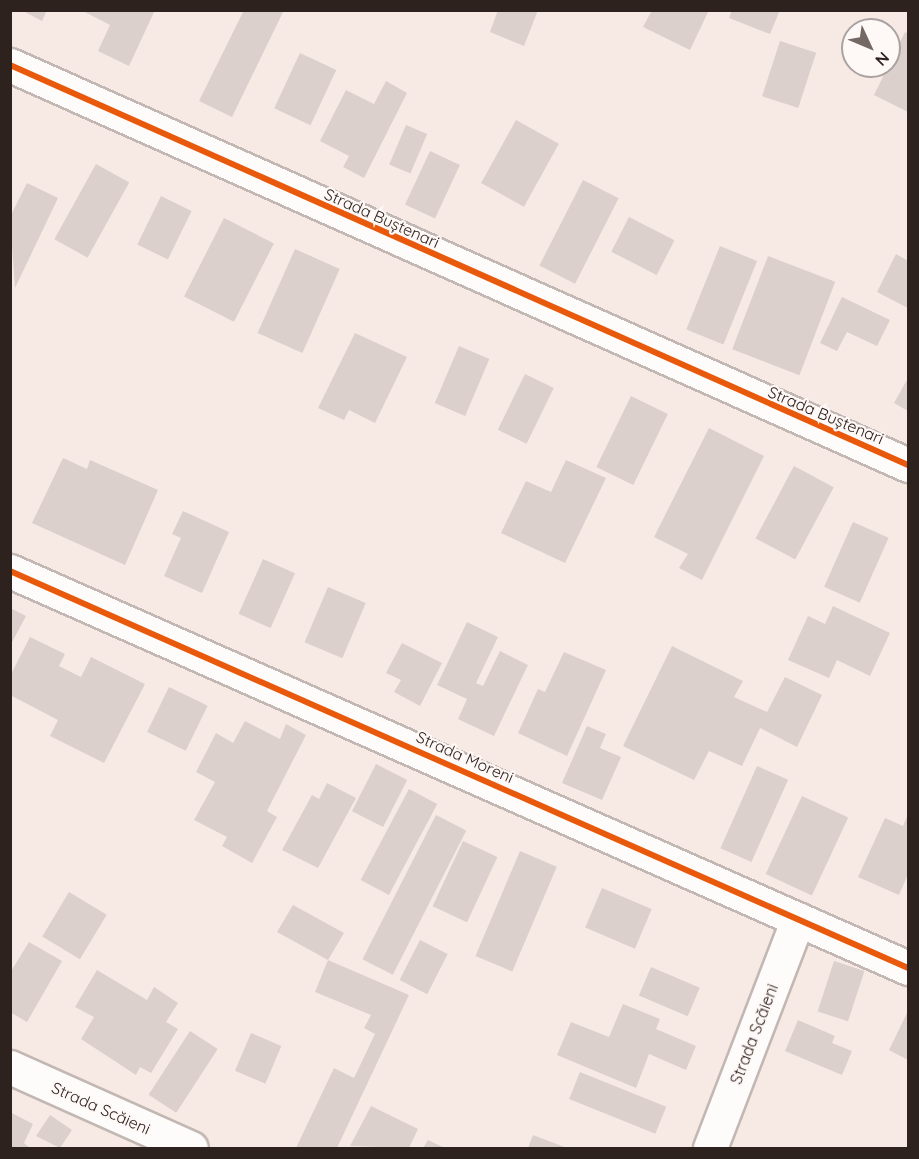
<!DOCTYPE html>
<meta charset="utf-8">
<style>
body{margin:0}
#map{position:relative;width:919px;height:1159px;overflow:hidden;background:#f7eae5;font-family:Quicksand,sans-serif}
div>[style]{position:absolute}
.building>*{inset:0;background:#dbd0cc;transform-origin:0 0}
.roads{filter:drop-shadow(2px 0 #c2b7b2) drop-shadow(-2px 0 #c2b7b2) drop-shadow(0 2px #c2b7b2) drop-shadow(0 -2px #c2b7b2)}
.minor>*{height:33px;margin:-16.5px;padding:0 16.5px;transform-origin:16.5px;border-radius:16.5px;background:#fefcfb}
.cycleway>*{height:6px;margin:-3px;padding:0 3px;transform-origin:3px;border-radius:3px;background:#e8590c}
span{translate:-50% -50%;white-space:nowrap;text-align:center;line-height:1.15;-webkit-text-stroke:4.5px #fef8f6;paint-order:stroke}
.street-label{font-size:16px;color:#2d221e}
.frame{position:absolute;inset:0;border:12px solid #2d221e;pointer-events:none}
.north{position:absolute;left:841px;top:18px;width:60px;height:60px;box-sizing:border-box;background:#fef8f6;border:2px solid #aaa2a0;border-radius:50%;rotate:134deg;font-size:16px;font-weight:700;line-height:24px;text-align:center;color:#2d221e}
.north::after{content:'';display:block;margin:auto;width:21px;height:27px;background:#746864;clip-path:polygon(50% 0,100% 100%,50% 72%,0 100%)}
</style>
<div id="map">
<div class="building">
<i style="clip-path:polygon(21px 10px,47px 10px,42px 21px)"></i>
<i style="clip-path:polygon(81px 10px,155px 10px,129px 66px,98px 51px,110px 25px)"></i>
<i style="clip-path:polygon(244px 10px,284px 10px,232px 117px,199px 101px)"></i>
<i style="clip-path:polygon(498px 10px,538px 10px,524px 46px,490px 32px)"></i>
<i style="clip-path:polygon(652px 10px,709px 10px,690px 50px,643px 27px)"></i>
<i style="clip-path:polygon(732px 10px,780px 10px,770px 34px,729px 18px)"></i>
<i style="clip-path:polygon(905px 32px,908px 34px,908px 112px,874px 95px)"></i>
<i style="left:780px;top:41px;width:38px;height:58px;rotate:18deg"></i>
<i style="left:300px;top:53px;width:40px;height:61px;rotate:25deg"></i>
<i style="clip-path:polygon(386px 81px,407px 93px,364px 178px,343px 167px,349px 156px,320px 141px,346px 90px,374px 104px)"></i>
<i style="left:516px;top:120px;width:49px;height:72px;rotate:29deg"></i>
<i style="left:406px;top:125px;width:23px;height:43px;rotate:23deg"></i>
<i style="left:430px;top:151px;width:33px;height:59px;rotate:25deg"></i>
<i style="left:96px;top:164px;width:38px;height:86px;rotate:29deg"></i>
<i style="left:583px;top:180px;width:40px;height:96px;rotate:27deg"></i>
<i style="clip-path:polygon(27px 183px,58px 198px,15px 288px,10px 217px)"></i>
<i style="left:161px;top:196px;width:34px;height:54px;rotate:26deg"></i>
<i style="left:629px;top:217px;width:51px;height:39px;rotate:27deg"></i>
<i style="left:224px;top:218px;width:56px;height:88px;rotate:27deg"></i>
<i style="left:720px;top:246px;width:40px;height:90px;rotate:22deg"></i>
<i style="left:295px;top:249px;width:49px;height:92px;rotate:24deg"></i>
<i style="clip-path:polygon(896px 254px,908px 261px,908px 308px,877px 292px)"></i>
<i style="left:768px;top:256px;width:72px;height:100px;rotate:21deg"></i>
<i style="clip-path:polygon(842px 297px,890px 320px,877px 346px,847px 332px,837px 351px,820px 343px)"></i>
<i style="clip-path:polygon(355px 333px,407px 357px,375px 423px,349px 410px,344px 420px,318px 408px)"></i>
<i style="left:459px;top:346px;width:33px;height:62px;rotate:23deg"></i>
<i style="left:525px;top:374px;width:32px;height:62px;rotate:26deg"></i>
<i style="clip-path:polygon(908px 378px,908px 411px,894px 403px)"></i>
<i style="left:631px;top:396px;width:41px;height:79px;rotate:26deg"></i>
<i style="clip-path:polygon(709px 428px,764px 456px,702px 580px,679px 568px,688px 554px,654px 537px)"></i>
<i style="clip-path:polygon(63px 458px,87px 469px,90px 460px,158px 490px,125px 565px,32px 523px)"></i>
<i style="clip-path:polygon(566px 460px,606px 478px,565px 563px,501px 533px,526px 481px,551px 492px)"></i>
<i style="left:794px;top:466px;width:45px;height:82px;rotate:28deg"></i>
<i style="clip-path:polygon(183px 511px,229px 532px,202px 593px,164px 576px,181px 538px,172px 534px)"></i>
<i style="left:853px;top:522px;width:39px;height:71px;rotate:24deg"></i>
<i style="left:263px;top:559px;width:35px;height:60px;rotate:24deg"></i>
<i style="left:328px;top:587px;width:41px;height:60px;rotate:23deg"></i>
<i style="clip-path:polygon(833px 606px,890px 633px,870px 676px,837px 660px,829px 678px,788px 660px,808px 616px,825px 624px)"></i>
<i style="clip-path:polygon(10px 608px,26px 616px,10px 646px)"></i>
<i style="clip-path:polygon(467px 622px,498px 637px,476px 683px,483px 686px,500px 651px,528px 665px,494px 736px,458px 719px,467px 699px,437px 685px)"></i>
<i style="clip-path:polygon(30px 637px,65px 654px,59px 666px,81px 677px,91px 657px,145px 684px,104px 763px,50px 736px,58px 720px,10px 695px,10px 676px)"></i>
<i style="clip-path:polygon(402px 643px,442px 663px,420px 706px,394px 692px,401px 680px,386px 673px)"></i>
<i style="clip-path:polygon(672px 646px,743px 681px,734px 697px,767px 712px,785px 677px,822px 695px,797px 747px,760px 728px,742px 766px,709px 751px,694px 780px,623px 746px)"></i>
<i style="clip-path:polygon(564px 652px,606px 670px,567px 756px,518px 733px,538px 689px,545px 692px)"></i>
<i style="left:169px;top:687px;width:43px;height:50px;rotate:26deg"></i>
<i style="clip-path:polygon(245px 721px,280px 739px,286px 724px,306px 735px,267px 811px,277px 817px,252px 863px,222px 846px,227px 837px,194px 820px,215px 782px,196px 772px,216px 733px,233px 743px)"></i>
<i style="clip-path:polygon(587px 726px,606px 734px,600px 748px,621px 757px,602px 800px,562px 783px)"></i>
<i style="left:376px;top:764px;width:35px;height:53px;rotate:27deg"></i>
<i style="left:757px;top:766px;width:34px;height:90px;rotate:24deg"></i>
<i style="clip-path:polygon(327px 783px,356px 798px,318px 868px,282px 850px,312px 795px,319px 799px)"></i>
<i style="left:409px;top:789px;width:32px;height:103px;rotate:28deg"></i>
<i style="left:802px;top:796px;width:51px;height:86px;rotate:25deg"></i>
<i style="clip-path:polygon(908px 814px,908px 874px,899px 895px,858px 877px,885px 818px,903px 826px)"></i>
<i style="left:436px;top:815px;width:34px;height:162px;rotate:27deg"></i>
<i style="left:463px;top:841px;width:38px;height:72px;rotate:25deg"></i>
<i style="left:520px;top:851px;width:40px;height:114px;rotate:23deg"></i>
<i style="left:602px;top:888px;width:54px;height:43px;rotate:23deg"></i>
<i style="left:69px;top:892px;width:44px;height:52px;rotate:31deg"></i>
<i style="clip-path:polygon(293px 905px,344px 933px,328px 960px,409px 995px,337px 1148px,296px 1148px,334px 1068px,354px 1078px,375px 1034px,364px 1028px,371px 1015px,315px 992px,328px 960px,277px 932px)"></i>
<i style="left:420px;top:940px;width:31px;height:45px;rotate:27deg"></i>
<i style="clip-path:polygon(29px 942px,62px 961px,27px 1022px,10px 1012px,10px 973px)"></i>
<i style="left:834px;top:961px;width:32px;height:53px;rotate:18deg"></i>
<i style="left:651px;top:967px;width:53px;height:31px;rotate:23deg"></i>
<i style="clip-path:polygon(97px 970px,147px 1000px,154px 987px,178px 1003px,166px 1022px,178px 1029px,151px 1073px,140px 1067px,136px 1075px,81px 1039px,94px 1017px,75px 1007px)"></i>
<i style="clip-path:polygon(623px 1004px,660px 1019px,656px 1029px,696px 1046px,686px 1070px,649px 1054px,636px 1088px,557px 1055px,571px 1022px,609px 1037px)"></i>
<i style="clip-path:polygon(908px 1011px,908px 1060px,889px 1050px)"></i>
<i style="clip-path:polygon(798px 1020px,835px 1036px,832px 1043px,852px 1051px,842px 1075px,785px 1051px)"></i>
<i style="left:190px;top:1031px;width:33px;height:76px;rotate:33deg"></i>
<i style="left:251px;top:1033px;width:33px;height:41px;rotate:23deg"></i>
<i style="left:580px;top:1072px;width:93px;height:29px;rotate:22deg"></i>
<i style="clip-path:polygon(371px 1106px,418px 1129px,409px 1148px,350px 1146px)"></i>
<i style="clip-path:polygon(10px 1112px,33px 1124px,24px 1143px,30px 1148px,10px 1148px)"></i>
<i style="clip-path:polygon(50px 1115px,72px 1130px,60px 1148px,36px 1136px)"></i>
<i style="clip-path:polygon(533px 1135px,567px 1148px,528px 1148px)"></i>
<i style="clip-path:polygon(428px 1140px,445px 1148px,423px 1148px)"></i>
</div>
<div class="roads">
<div class="minor">
<i style="left:10px;top:65px;width:983px;rotate:24.01deg"></i>
<i style="left:10px;top:571px;width:982px;rotate:23.85deg"></i>
<i style="left:10px;top:1067px;width:198px;rotate:24.1deg"></i>
<i style="left:710px;top:1148px;width:245px;rotate:-69deg"></i>
</div>
</div>
<div class="cycleway">
<i style="left:10px;top:65px;width:983px;rotate:24.01deg"></i>
<i style="left:10px;top:571px;width:982px;rotate:23.85deg"></i>
</div>
<div class="street-label">
<span style="left:382px;top:218px;rotate:24deg">Strada Buștenari</span>
<span style="left:826px;top:415px;rotate:23deg">Strada Buștenari</span>
<span style="left:465px;top:757px;rotate:24deg">Strada Moreni</span>
<span style="left:754px;top:1034px;rotate:-69deg">Strada Scăieni</span>
<span style="left:101px;top:1108px;rotate:24deg">Strada Scăieni</span>
</div>
<div class="frame"></div>
<div class="north">N</div>
</div>
